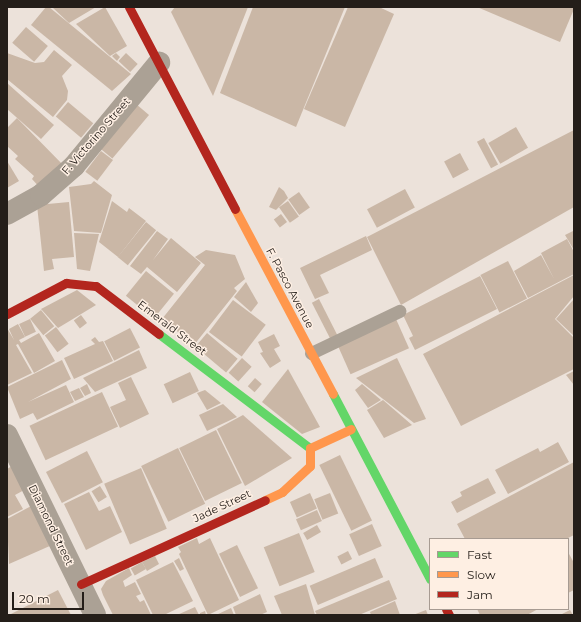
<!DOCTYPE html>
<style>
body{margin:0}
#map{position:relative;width:581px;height:622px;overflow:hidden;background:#ece2da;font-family:Montserrat,sans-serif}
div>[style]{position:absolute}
.building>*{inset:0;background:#cab7a6;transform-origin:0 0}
.lane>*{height:13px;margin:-6.5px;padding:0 6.5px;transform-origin:6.5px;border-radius:6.5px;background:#aba195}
.street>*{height:22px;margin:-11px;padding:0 11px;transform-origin:11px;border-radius:11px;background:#aba195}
.fast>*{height:9px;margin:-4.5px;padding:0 4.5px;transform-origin:4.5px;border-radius:4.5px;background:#63d668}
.slow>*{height:9px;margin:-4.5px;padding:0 4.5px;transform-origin:4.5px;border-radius:4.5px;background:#ff974d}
.jam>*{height:9px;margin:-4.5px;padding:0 4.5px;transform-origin:4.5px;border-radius:4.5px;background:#b3261e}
span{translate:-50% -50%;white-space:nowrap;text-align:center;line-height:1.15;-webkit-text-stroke:3px #feefe3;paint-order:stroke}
.street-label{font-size:11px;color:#241e19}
.frame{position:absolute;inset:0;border:8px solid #241e19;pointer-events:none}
.legend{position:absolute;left:429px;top:538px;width:140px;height:72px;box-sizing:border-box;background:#feefe3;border:1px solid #a79b92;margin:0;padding:5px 7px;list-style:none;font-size:12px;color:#241e19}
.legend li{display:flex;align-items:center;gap:8px;height:20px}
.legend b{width:20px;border:1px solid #a79b92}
.scale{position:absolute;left:12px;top:592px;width:72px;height:18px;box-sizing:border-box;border:2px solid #241e19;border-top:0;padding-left:5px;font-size:12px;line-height:14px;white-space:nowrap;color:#241e19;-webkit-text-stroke:3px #feefe3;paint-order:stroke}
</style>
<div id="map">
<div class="building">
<i style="clip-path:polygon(46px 7px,49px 7px,131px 74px,112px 91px,31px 25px)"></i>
<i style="clip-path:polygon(52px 7px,96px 7px,69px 23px)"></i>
<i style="clip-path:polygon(105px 7px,127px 46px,110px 56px,76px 24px)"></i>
<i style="clip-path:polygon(175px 7px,248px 7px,213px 96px,171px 12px)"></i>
<i style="clip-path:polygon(253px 7px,345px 7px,296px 127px,220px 93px)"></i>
<i style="clip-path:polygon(348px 7px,379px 7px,394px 14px,345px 127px,304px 109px)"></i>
<i style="clip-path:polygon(477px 7px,574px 7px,574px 9px,560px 42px)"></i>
<i style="left:26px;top:27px;width:29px;height:21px;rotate:41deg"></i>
<i style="clip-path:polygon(54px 50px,72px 65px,62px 76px,68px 91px,67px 100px,53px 117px,7px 79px,7px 53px,35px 63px,44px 62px)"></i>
<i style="clip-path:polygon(116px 53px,120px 57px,117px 61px,112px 56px)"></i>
<i style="left:126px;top:53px;width:16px;height:11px;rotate:43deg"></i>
<i style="clip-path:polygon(7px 83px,54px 125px,41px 139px,7px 109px)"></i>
<i style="left:68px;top:102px;width:33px;height:19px;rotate:40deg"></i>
<i style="left:136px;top:104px;width:17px;height:57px;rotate:40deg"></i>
<i style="clip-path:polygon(17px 118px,66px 168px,41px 189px,32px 179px,34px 176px,15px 159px,18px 156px,7px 146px,7px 128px)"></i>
<i style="left:516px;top:127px;width:24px;height:32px;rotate:60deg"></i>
<i style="clip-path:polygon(574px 130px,574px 207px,401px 305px,367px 237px)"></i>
<i style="left:484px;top:138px;width:30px;height:8px;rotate:62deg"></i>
<i style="left:101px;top:151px;width:15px;height:26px;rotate:37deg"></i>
<i style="left:460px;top:153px;width:19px;height:18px;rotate:62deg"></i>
<i style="clip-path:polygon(7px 161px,19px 181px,7px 188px)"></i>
<i style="clip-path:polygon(94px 181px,112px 195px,101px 233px,74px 231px,69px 187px,91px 184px)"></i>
<i style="clip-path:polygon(279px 187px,284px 191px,288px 198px,276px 210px,269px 207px)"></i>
<i style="left:405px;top:189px;width:21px;height:43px;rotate:62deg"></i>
<i style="left:299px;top:192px;width:19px;height:13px;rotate:55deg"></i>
<i style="clip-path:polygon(112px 201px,127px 212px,129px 208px,146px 221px,118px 257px,99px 242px)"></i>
<i style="left:288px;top:201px;width:19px;height:11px;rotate:55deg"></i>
<i style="clip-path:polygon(69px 202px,74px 257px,52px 259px,54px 269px,44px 271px,37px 205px)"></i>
<i style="left:281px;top:214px;width:10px;height:9px;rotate:53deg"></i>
<i style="left:146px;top:222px;width:13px;height:45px;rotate:39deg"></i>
<i style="clip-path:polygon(157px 231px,168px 239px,153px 260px,171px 238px,201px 263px,177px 292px,147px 267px,141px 274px,130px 266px)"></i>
<i style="clip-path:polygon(573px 231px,574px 231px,574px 250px,565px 235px)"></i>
<i style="clip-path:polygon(74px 233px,99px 234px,90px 271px,77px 269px)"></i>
<i style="clip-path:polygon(366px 236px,372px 250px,320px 275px,329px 293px,315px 299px,300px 268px)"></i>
<i style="clip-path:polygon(567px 239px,574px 252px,574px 274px,528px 298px,514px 271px,541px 255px,554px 279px,541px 253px)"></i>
<i style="clip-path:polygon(206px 250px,235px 255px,245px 279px,234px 288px,237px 291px,194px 345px,162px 319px,205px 265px,195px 257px)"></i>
<i style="left:508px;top:261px;width:42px;height:31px;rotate:63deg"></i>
<i style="left:146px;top:271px;width:36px;height:32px;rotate:39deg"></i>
<i style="clip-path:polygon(574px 275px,574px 296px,555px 319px,574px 338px,574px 369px,461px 426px,423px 354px)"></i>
<i style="clip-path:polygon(480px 276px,497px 309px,415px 350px,409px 338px,413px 336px,403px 315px)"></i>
<i style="clip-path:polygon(246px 282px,258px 303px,251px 312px,234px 297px)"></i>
<i style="clip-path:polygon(77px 290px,96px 305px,58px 328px,41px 309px)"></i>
<i style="left:319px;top:299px;width:40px;height:8px;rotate:63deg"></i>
<i style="clip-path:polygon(574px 299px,574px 336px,556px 319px)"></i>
<i style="left:233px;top:300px;width:41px;height:40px;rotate:37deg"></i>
<i style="left:41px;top:310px;width:21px;height:14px;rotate:51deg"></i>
<i style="left:81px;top:315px;width:10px;height:9px;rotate:53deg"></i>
<i style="left:30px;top:319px;width:14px;height:12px;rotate:65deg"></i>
<i style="left:396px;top:319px;width:32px;height:64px;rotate:66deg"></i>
<i style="clip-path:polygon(18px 324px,25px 337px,19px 340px,21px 343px,39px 333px,55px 361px,34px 373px,18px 344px,16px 345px,32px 373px,7px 385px,7px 328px,14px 340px,9px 329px)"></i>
<i style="left:56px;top:327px;width:21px;height:14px;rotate:53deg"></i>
<i style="left:130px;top:328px;width:22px;height:29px;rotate:63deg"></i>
<i style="left:207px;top:333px;width:40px;height:18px;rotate:40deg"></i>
<i style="clip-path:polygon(274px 334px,280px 346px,274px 349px,281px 361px,270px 368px,260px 353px,263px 352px,258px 342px)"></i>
<i style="clip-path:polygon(95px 337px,99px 342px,103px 341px,113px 361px,74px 379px,64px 358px,95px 344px,91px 340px)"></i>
<i style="clip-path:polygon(139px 350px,147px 368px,95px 392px,83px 378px)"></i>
<i style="left:242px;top:358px;width:13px;height:20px;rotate:42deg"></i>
<i style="clip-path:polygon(397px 358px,426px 419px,414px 423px,356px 378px)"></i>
<i style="clip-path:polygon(62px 360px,71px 379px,28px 402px,66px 385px,74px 402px,37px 420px,33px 413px,20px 419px,7px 387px)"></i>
<i style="clip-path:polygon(288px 369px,320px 427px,302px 434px,262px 402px)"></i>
<i style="clip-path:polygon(574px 371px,574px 385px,566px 375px)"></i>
<i style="left:190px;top:372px;width:21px;height:29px;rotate:65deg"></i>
<i style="clip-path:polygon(131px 377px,149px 414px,120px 428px,110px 407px,126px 400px,118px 383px)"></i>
<i style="left:255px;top:378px;width:9px;height:11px;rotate:41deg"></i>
<i style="clip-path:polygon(87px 384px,91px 393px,85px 396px,80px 388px)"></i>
<i style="clip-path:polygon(362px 384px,381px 400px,368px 408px,355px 390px)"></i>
<i style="clip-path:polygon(79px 388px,84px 397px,75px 401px,70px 392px)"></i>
<i style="clip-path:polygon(205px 390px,221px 403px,207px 410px,197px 393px)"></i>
<i style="left:102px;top:392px;width:38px;height:80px;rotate:65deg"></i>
<i style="clip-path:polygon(383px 400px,412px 425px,384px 438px,367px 410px)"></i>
<i style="clip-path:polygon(223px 404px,237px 417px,207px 431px,199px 415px)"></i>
<i style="clip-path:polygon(243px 415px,292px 458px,245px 486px,217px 429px)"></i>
<i style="left:216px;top:430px;width:59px;height:41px;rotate:64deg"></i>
<i style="clip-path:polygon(558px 442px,569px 462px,508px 494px,495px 470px,538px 448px,540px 452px)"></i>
<i style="left:178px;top:448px;width:62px;height:41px;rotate:64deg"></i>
<i style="left:87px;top:451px;width:35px;height:46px;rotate:63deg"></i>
<i style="left:340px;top:455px;width:73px;height:23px;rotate:64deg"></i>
<i style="clip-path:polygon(574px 462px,574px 535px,566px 539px,465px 539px,457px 524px)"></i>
<i style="clip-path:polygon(14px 465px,26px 489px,15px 495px,23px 509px,7px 517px,7px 469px)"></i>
<i style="left:141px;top:468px;width:66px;height:40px;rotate:67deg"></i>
<i style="clip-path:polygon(488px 478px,496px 493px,457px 513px,451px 502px,462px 496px,460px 492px)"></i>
<i style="left:100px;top:486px;width:13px;height:10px;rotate:58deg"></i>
<i style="clip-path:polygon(89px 492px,99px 511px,110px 506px,122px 532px,86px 550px,64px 504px)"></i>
<i style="left:310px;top:493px;width:17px;height:22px;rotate:66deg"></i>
<i style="left:330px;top:493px;width:22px;height:17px;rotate:68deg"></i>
<i style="clip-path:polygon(33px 505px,52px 545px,9px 564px,7px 519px)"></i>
<i style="left:317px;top:510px;width:12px;height:23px;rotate:66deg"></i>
<i style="left:372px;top:524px;width:24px;height:25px;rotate:66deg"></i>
<i style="left:317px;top:525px;width:8px;height:16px;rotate:60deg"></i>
<i style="left:299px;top:533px;width:42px;height:38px;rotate:68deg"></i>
<i style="clip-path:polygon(197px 538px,199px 544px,210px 538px,239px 600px,208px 615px,179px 554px,181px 552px,178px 547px)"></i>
<i style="left:237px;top:545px;width:48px;height:20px;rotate:64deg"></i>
<i style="left:348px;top:551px;width:9px;height:12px;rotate:63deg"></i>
<i style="clip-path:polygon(568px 552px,574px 563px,574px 590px,568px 593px)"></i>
<i style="clip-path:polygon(155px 556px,159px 564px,147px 571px,142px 562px)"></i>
<i style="clip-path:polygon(179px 558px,184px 569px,180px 571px,174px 561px)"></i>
<i style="left:375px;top:558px;width:21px;height:71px;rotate:67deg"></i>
<i style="left:142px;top:562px;width:8px;height:13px;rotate:60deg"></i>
<i style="clip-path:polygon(173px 562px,193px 601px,164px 615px,153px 615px,136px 580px)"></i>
<i style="clip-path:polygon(129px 568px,132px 575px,123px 581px,125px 587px,135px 582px,141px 594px,136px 596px,140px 602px,144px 600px,151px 615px,113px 615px,103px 595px,101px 589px,106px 581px)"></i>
<i style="clip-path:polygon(389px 580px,397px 599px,359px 615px,317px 615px,315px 611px)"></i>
<i style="clip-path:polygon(306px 584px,315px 615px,282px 615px,274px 596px)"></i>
<i style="clip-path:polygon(58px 590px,71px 615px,9px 615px)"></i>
<i style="clip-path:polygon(260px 594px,267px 612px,260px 615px,236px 615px,233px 607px)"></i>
<i style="clip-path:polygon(395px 601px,400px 615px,371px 615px,370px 612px)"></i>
<i style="clip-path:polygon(195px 607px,199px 615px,177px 615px)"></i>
<i style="clip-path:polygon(231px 608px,234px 615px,216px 615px)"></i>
<i style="clip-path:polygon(477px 609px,538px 609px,527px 615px,480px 615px)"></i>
<i style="clip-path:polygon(426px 610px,428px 615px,413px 615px)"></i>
<i style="clip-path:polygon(570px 610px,573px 615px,560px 615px)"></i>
<i style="clip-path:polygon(205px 611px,206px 615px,200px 615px,200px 613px)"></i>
</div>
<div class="lane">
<i style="left:311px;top:353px;width:98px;rotate:-25.5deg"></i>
</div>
<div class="street">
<i style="left:7px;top:214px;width:39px;rotate:-29deg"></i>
<i style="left:41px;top:195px;width:44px;rotate:-41.3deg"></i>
<i style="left:74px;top:166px;width:134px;rotate:-50.5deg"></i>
<i style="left:7px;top:435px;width:200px;rotate:63.9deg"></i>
</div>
<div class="fast">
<i style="left:159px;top:334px;width:189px;rotate:37.1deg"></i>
<i style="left:333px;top:394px;width:209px;rotate:62.3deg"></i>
</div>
<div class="slow">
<i style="left:235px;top:209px;width:209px;rotate:62.1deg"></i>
<i style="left:265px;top:500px;width:19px;rotate:-25deg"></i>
<i style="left:282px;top:492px;width:38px;rotate:-43deg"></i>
<i style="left:310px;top:466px;width:18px;rotate:-90deg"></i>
<i style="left:310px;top:448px;width:45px;rotate:-24.9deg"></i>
</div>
<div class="jam">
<i style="left:129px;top:7px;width:228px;rotate:62.3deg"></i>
<i style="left:7px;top:314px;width:67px;rotate:-27.7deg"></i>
<i style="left:66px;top:283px;width:30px;rotate:6deg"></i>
<i style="left:96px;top:286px;width:79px;rotate:37.3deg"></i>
<i style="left:81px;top:584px;width:202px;rotate:-24.5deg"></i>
<i style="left:446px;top:609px;width:7px;rotate:63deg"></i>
</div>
<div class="street-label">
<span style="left:96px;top:136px;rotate:-49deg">F. Victorino Street</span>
<span style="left:290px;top:288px;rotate:62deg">F. Pasco Avenue</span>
<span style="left:172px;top:328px;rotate:37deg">Emerald Street</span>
<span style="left:222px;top:506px;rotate:-25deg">Jade Street</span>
<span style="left:51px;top:525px;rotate:64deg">Diamond Street</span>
</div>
<div class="frame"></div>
<ul class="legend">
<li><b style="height:5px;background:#63d668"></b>Fast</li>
<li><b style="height:5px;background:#ff974d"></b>Slow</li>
<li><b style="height:5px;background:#b3261e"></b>Jam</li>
</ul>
<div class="scale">20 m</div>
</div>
